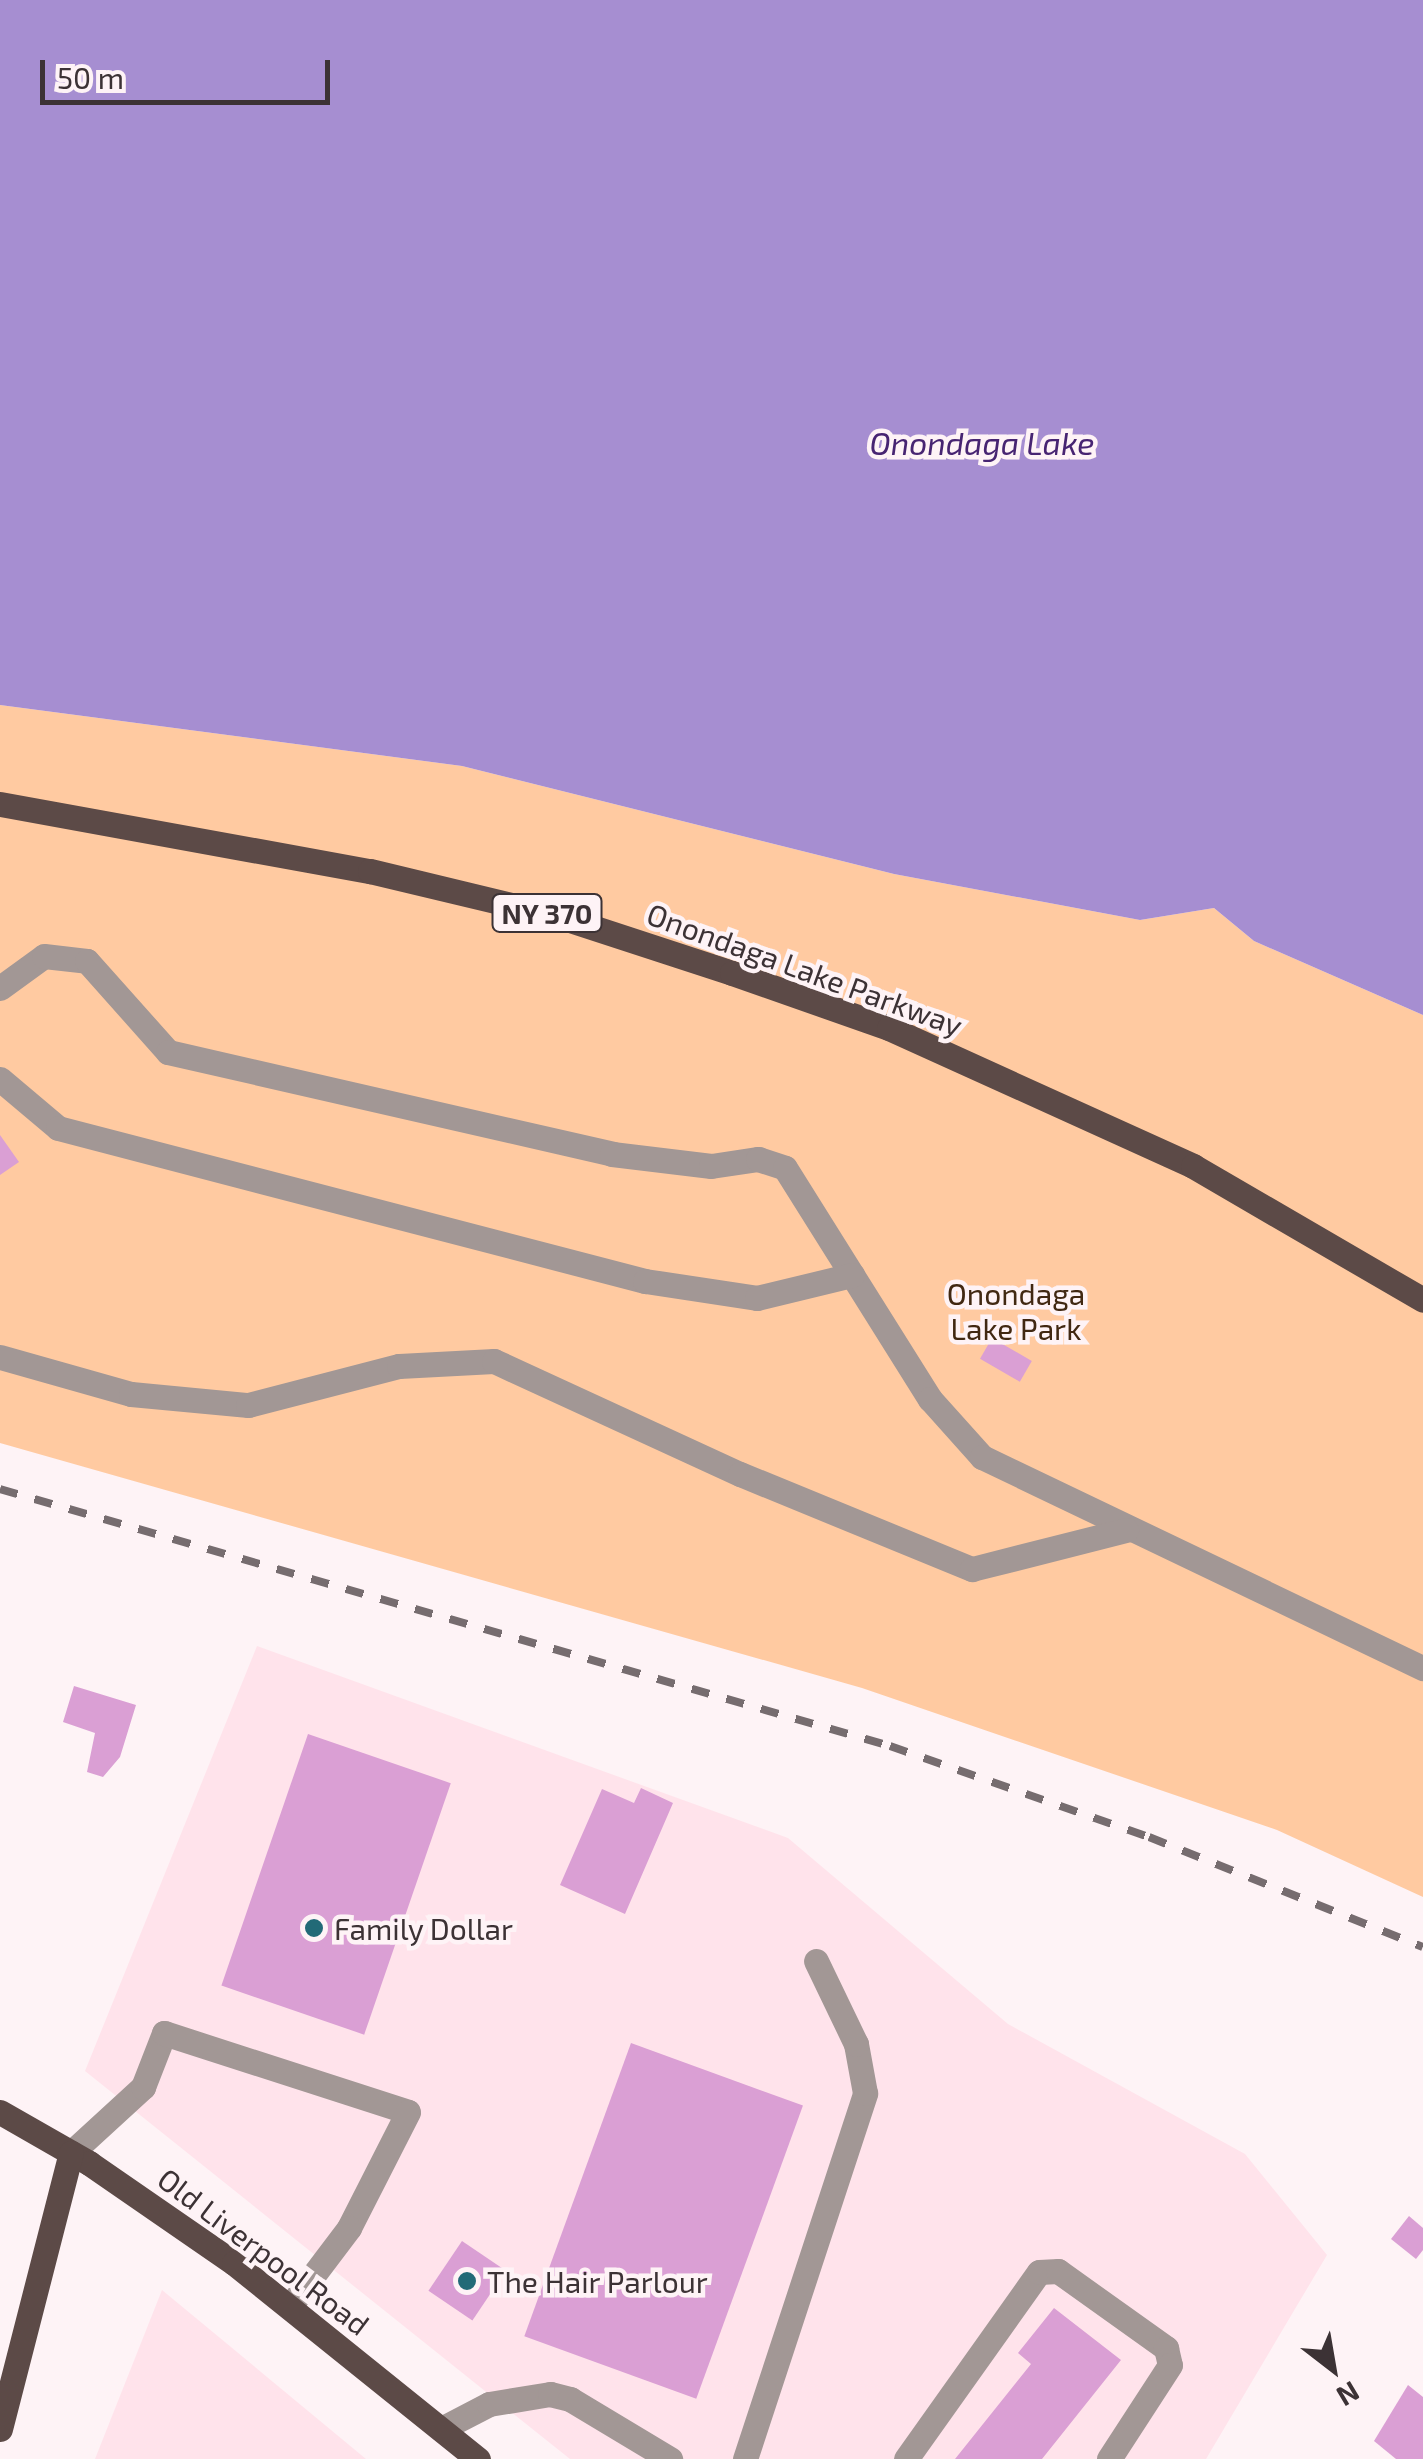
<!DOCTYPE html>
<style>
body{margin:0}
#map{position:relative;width:1423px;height:2459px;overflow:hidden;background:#fef3f6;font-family:"Exo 2",sans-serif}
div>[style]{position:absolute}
.built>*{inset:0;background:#ffe3eb}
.green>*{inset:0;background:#ffcaa1}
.water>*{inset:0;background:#a68ed1}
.building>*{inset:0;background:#da9fd4;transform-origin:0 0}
.minor>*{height:25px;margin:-12.5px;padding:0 12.5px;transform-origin:12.5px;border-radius:12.5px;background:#a29795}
.major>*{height:25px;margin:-12.5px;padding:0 12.5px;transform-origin:12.5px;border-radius:12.5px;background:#5c4a47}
.rail>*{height:8px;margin-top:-4px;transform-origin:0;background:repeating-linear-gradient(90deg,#766c6f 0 18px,transparent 0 36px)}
.dots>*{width:28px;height:28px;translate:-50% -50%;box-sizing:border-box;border:5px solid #fef3f6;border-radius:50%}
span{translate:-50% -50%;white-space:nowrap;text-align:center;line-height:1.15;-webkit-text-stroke:9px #fef3f6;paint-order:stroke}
.shield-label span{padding:2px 8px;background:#fef3f6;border:2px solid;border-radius:8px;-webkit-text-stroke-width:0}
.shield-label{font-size:28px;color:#3c3235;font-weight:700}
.street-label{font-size:30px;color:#3c3235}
.park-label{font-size:30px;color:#412812}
.poi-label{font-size:30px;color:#3c3235}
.left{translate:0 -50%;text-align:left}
.water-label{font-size:32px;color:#472472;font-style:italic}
.north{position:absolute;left:1283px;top:2319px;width:100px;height:100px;-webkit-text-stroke:8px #fef3f6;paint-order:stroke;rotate:149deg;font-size:28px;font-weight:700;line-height:40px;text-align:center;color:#3c3235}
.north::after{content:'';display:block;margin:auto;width:35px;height:45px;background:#3c3235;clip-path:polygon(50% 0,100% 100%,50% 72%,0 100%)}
.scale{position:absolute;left:40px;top:60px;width:290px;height:45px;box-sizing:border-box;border:5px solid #3c3235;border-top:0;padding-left:12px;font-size:30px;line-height:35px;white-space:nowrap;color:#3c3235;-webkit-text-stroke:8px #fef3f6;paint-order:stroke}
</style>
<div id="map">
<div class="built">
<i style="clip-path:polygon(257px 1646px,788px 1838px,1008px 2024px,1245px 2154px,1327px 2255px,1206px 2459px,570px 2459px,85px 2071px)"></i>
<i style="clip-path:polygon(162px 2290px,366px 2459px,95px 2459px)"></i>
</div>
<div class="green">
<i style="clip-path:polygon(0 705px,462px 766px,894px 874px,1140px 920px,1214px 908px,1254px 941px,1423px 1015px,1423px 1897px,1277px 1830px,862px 1688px,0 1443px)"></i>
</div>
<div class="water">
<i style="clip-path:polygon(0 0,1423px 0,1423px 1015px,1254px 941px,1214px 908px,1140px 920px,894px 874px,462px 766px,0 705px)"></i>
</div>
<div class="building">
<i style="clip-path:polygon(0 1135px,19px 1162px,0 1175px)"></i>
<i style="left:992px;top:1338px;width:46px;height:24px;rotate:30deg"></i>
<i style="clip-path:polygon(74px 1686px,136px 1705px,120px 1757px,103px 1777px,87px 1772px,95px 1733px,63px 1722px)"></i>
<i style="left:308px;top:1734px;width:151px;height:266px;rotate:19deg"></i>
<i style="clip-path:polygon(641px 1788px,673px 1803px,625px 1914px,560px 1885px,602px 1789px,634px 1803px)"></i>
<i style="left:631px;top:2043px;width:183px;height:312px;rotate:20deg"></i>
<i style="clip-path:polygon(1409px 2216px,1423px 2228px,1423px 2250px,1416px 2259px,1391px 2239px)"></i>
<i style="left:462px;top:2241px;width:53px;height:60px;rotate:34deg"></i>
<i style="clip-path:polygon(1054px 2308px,1121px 2360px,1042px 2459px,955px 2459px,1031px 2364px,1018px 2353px)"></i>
<i style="clip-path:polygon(1408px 2385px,1423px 2397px,1423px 2459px,1396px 2459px,1374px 2441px)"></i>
</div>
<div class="minor">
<i style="left:0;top:988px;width:54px;rotate:-36deg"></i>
<i style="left:44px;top:956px;width:43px;rotate:6.6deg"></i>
<i style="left:87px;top:961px;width:122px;rotate:48.3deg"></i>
<i style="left:168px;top:1052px;width:456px;rotate:12.9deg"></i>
<i style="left:612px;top:1154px;width:100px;rotate:6.9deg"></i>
<i style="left:711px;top:1166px;width:48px;rotate:-8.5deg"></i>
<i style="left:758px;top:1159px;width:28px;rotate:18deg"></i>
<i style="left:785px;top:1168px;width:273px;rotate:57.9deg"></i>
<i style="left:930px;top:1399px;width:78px;rotate:48.1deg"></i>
<i style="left:982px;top:1457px;width:489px;rotate:25.6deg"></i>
<i style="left:0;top:1079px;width:76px;rotate:40.2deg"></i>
<i style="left:58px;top:1128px;width:607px;rotate:14.61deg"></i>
<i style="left:645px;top:1281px;width:113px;rotate:8.6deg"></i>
<i style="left:757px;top:1298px;width:98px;rotate:-13.6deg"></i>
<i style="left:0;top:1357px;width:136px;rotate:15.8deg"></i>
<i style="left:131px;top:1394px;width:118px;rotate:5.4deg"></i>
<i style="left:248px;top:1405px;width:156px;rotate:-14.5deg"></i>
<i style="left:399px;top:1366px;width:95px;rotate:-3deg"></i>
<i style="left:494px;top:1361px;width:271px;rotate:24.7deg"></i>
<i style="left:740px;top:1474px;width:251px;rotate:22.3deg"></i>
<i style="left:972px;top:1569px;width:159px;rotate:-14.2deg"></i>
<i style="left:71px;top:2153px;width:98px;rotate:-42.5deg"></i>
<i style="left:143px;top:2087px;width:58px;rotate:-68.7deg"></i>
<i style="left:164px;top:2033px;width:256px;rotate:17.9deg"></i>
<i style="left:408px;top:2112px;width:130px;rotate:117deg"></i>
<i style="left:349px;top:2228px;width:98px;rotate:127.1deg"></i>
<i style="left:441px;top:2429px;width:54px;rotate:-27.5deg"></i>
<i style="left:489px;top:2404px;width:62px;rotate:-9.3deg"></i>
<i style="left:550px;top:2394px;width:21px;rotate:14deg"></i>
<i style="left:570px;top:2399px;width:117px;rotate:31deg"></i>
<i style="left:745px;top:2459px;width:385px;rotate:-71.8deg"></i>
<i style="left:865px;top:2093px;width:50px;rotate:-100.4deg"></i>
<i style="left:856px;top:2044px;width:92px;rotate:-115.7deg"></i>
<i style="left:906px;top:2459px;width:229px;rotate:-54.6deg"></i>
<i style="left:1039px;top:2272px;width:19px;rotate:-3deg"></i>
<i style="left:1058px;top:2271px;width:133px;rotate:35.5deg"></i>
<i style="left:1166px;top:2348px;width:17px;rotate:77deg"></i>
<i style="left:1170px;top:2365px;width:112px;rotate:123deg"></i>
</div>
<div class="major">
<i style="left:0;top:804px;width:376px;rotate:10.3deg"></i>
<i style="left:370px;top:871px;width:193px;rotate:13.5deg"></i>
<i style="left:558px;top:916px;width:183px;rotate:18.1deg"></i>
<i style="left:732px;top:973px;width:166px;rotate:19.3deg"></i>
<i style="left:889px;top:1028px;width:334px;rotate:24.4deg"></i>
<i style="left:1193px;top:1166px;width:266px;rotate:30.2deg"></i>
<i style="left:0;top:2112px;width:103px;rotate:29.8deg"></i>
<i style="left:89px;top:2163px;width:176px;rotate:34.6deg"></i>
<i style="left:234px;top:2263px;width:313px;rotate:38.8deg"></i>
<i style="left:0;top:2429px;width:285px;rotate:-75.6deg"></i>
</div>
<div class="rail">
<i style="left:0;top:1489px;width:926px;rotate:16.11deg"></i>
<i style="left:890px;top:1746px;width:275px;rotate:19.4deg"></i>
<i style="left:1149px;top:1837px;width:295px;rotate:21.9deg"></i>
</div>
<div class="dots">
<i style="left:314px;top:1928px;background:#226a77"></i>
<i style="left:467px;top:2281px;background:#226a77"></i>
</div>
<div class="shield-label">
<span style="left:547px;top:913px">NY 370</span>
</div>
<div class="street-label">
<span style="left:805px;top:969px;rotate:20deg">Onondaga Lake Parkway</span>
<span style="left:264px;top:2251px;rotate:37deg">Old Liverpool Road</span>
</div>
<div class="park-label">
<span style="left:1016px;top:1310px">Onondaga<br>Lake Park</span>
</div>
<div class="poi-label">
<span class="left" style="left:334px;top:1928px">Family Dollar</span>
<span class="left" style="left:487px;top:2281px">The Hair Parlour</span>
</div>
<div class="water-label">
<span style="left:982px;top:442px">Onondaga Lake</span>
</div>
<div class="north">N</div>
<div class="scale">50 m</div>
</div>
